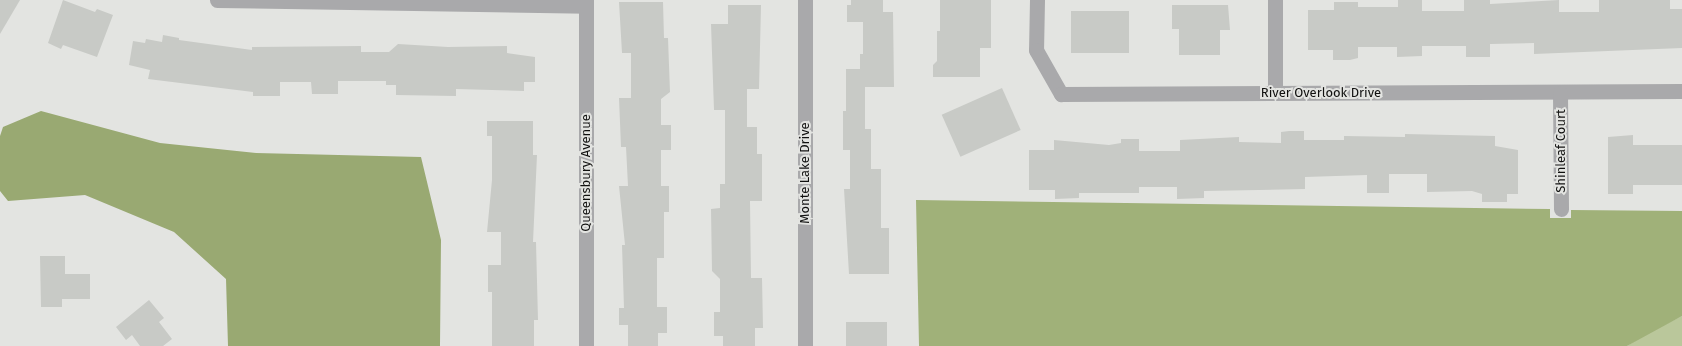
<!DOCTYPE html>
<style>
body{margin:0}
#map{position:relative;width:1682px;height:346px;overflow:hidden;background:#e3e4e1;font-family:"Fira Sans",sans-serif}
div>[style]{position:absolute}
.green>*{inset:0;background:#bac79b}
.forest>*{inset:0;background:#a0b179}
.water>*{inset:0;background:#99a972}
.building>*{inset:0;background:#c8cac6;transform-origin:0 0}
.street>*{height:15px;margin:-7.5px;padding:0 7.5px;transform-origin:7.5px;border-radius:7.5px;background:#a9a9ab}
span{translate:-50% -50%;white-space:nowrap;text-align:center;line-height:1.15;-webkit-text-stroke:4px #e3e4e1;paint-order:stroke}
.street-label{font-size:13px;color:#10100f}
</style>
<div id="map">
<div class="green">
<i style="clip-path:polygon(1682px 316px,1682px 346px,1627px 346px,1647px 333px)"></i>
</div>
<div class="forest">
<i style="clip-path:polygon(916px 200px,1550px 209px,1550px 218px,1571px 218px,1571px 210px,1682px 211px,1682px 316px,1627px 346px,919px 346px)"></i>
</div>
<div class="water">
<i style="clip-path:polygon(41px 111px,160px 143px,256px 153px,421px 157px,441px 240px,440px 346px,228px 346px,226px 279px,174px 232px,85px 195px,8px 201px,0 191px,0 136px,3px 127px)"></i>
</div>
<div class="building">
<i style="clip-path:polygon(0 0,20px 0,0 34px)"></i>
<i style="clip-path:polygon(63px 0,95px 12px,97px 9px,113px 15px,97px 57px,63px 45px,61px 49px,48px 43px)"></i>
<i style="clip-path:polygon(851px 0,883px 0,883px 12px,893px 12px,894px 87px,865px 87px,865px 129px,871px 129px,871px 169px,881px 169px,881px 228px,889px 228px,889px 274px,849px 274px,844px 189px,850px 189px,850px 150px,843px 150px,843px 111px,846px 111px,846px 69px,860px 69px,860px 54px,863px 54px,863px 22px,847px 22px,847px 5px,851px 5px)"></i>
<i style="clip-path:polygon(940px 0,991px 0,991px 48px,980px 48px,980px 77px,933px 77px,933px 65px,937px 61px,937px 31px,940px 31px)"></i>
<i style="clip-path:polygon(1398px 0,1422px 0,1422px 11px,1464px 11px,1464px 0,1490px 0,1490px 4px,1559px 0,1559px 12px,1599px 12px,1599px 0,1670px 0,1670px 9px,1682px 9px,1682px 48px,1534px 54px,1534px 43px,1490px 44px,1490px 57px,1466px 57px,1466px 46px,1422px 46px,1422px 56px,1397px 57px,1397px 47px,1358px 47px,1358px 58px,1350px 60px,1333px 60px,1333px 50px,1308px 50px,1308px 10px,1334px 10px,1334px 2px,1358px 2px,1358px 7px,1398px 7px)"></i>
<i style="clip-path:polygon(619px 2px,663px 2px,664px 38px,668px 38px,670px 92px,661px 99px,661px 125px,671px 125px,671px 150px,661px 150px,661px 186px,669px 186px,669px 212px,664px 212px,664px 258px,657px 258px,657px 307px,667px 307px,667px 333px,658px 333px,658px 346px,628px 346px,628px 325px,619px 325px,619px 308px,624px 308px,622px 245px,625px 245px,619px 186px,628px 186px,626px 147px,621px 147px,619px 98px,631px 98px,631px 53px,622px 53px)"></i>
<i style="clip-path:polygon(728px 5px,761px 5px,759px 89px,747px 89px,747px 127px,757px 127px,757px 154px,762px 154px,762px 201px,750px 201px,751px 278px,762px 278px,763px 328px,755px 328px,755px 346px,723px 346px,723px 336px,714px 336px,714px 312px,720px 312px,720px 279px,712px 271px,711px 209px,720px 208px,720px 184px,725px 184px,725px 110px,714px 110px,711px 24px,728px 24px)"></i>
<i style="clip-path:polygon(1172px 5px,1228px 5px,1230px 30px,1220px 30px,1220px 55px,1179px 55px,1179px 29px,1172px 29px)"></i>
<i style="left:1071px;top:11px;width:58px;height:42px"></i>
<i style="clip-path:polygon(163px 35px,179px 38px,179px 40px,252px 50px,252px 47px,361px 46px,361px 52px,389px 52px,398px 44px,448px 47px,507px 46px,507px 53px,535px 57px,535px 82px,524px 82px,524px 91px,456px 89px,456px 96px,396px 95px,396px 85px,386px 85px,386px 81px,338px 81px,338px 94px,312px 94px,311px 82px,280px 82px,280px 96px,253px 96px,253px 92px,148px 79px,150px 70px,129px 65px,133px 41px,145px 43px,146px 39px,162px 42px)"></i>
<i style="left:1002px;top:88px;width:46px;height:66px;rotate:66deg"></i>
<i style="clip-path:polygon(487px 121px,533px 121px,533px 155px,537px 155px,533px 242px,536px 242px,538px 320px,534px 320px,534px 346px,492px 346px,492px 292px,488px 292px,488px 265px,501px 265px,501px 232px,487px 232px,492px 180px,492px 136px,487px 136px)"></i>
<i style="clip-path:polygon(1289px 131px,1304px 131px,1304px 140px,1344px 140px,1344px 136px,1405px 137px,1405px 134px,1495px 136px,1495px 146px,1518px 150px,1518px 194px,1507px 194px,1507px 202px,1482px 202px,1482px 194px,1472px 191px,1427px 192px,1427px 174px,1389px 174px,1389px 193px,1367px 193px,1367px 175px,1305px 177px,1305px 189px,1204px 191px,1204px 198px,1177px 199px,1177px 187px,1139px 187px,1139px 193px,1079px 193px,1079px 198px,1055px 199px,1055px 190px,1029px 190px,1029px 150px,1054px 150px,1054px 140px,1109px 145px,1121px 143px,1121px 139px,1139px 139px,1139px 151px,1180px 151px,1180px 140px,1239px 137px,1239px 142px,1281px 143px,1281px 132px)"></i>
<i style="clip-path:polygon(1633px 135px,1633px 145px,1682px 145px,1682px 185px,1633px 185px,1633px 194px,1608px 194px,1608px 137px)"></i>
<i style="clip-path:polygon(40px 256px,65px 256px,65px 274px,90px 274px,90px 299px,62px 299px,62px 307px,41px 307px)"></i>
<i style="clip-path:polygon(149px 300px,164px 318px,159px 322px,172px 339px,163px 346px,140px 346px,132px 335px,126px 340px,116px 327px)"></i>
<i style="left:846px;top:322px;width:41px;height:24px"></i>
</div>
<div class="street">
<i style="left:217px;top:0;width:369px;rotate:0.9deg"></i>
<i style="left:1037px;top:0;width:50px;rotate:91.1deg"></i>
<i style="left:1036px;top:50px;width:51px;rotate:60.4deg"></i>
<i style="left:1061px;top:94px;width:621px;rotate:-0.28deg"></i>
<i style="left:1275px;top:0;width:93px;rotate:90deg"></i>
<i style="left:1560px;top:93px;width:116px;rotate:89.5deg"></i>
<i style="left:586px;top:346px;width:346px;rotate:-90deg"></i>
<i style="left:805px;top:346px;width:346px;rotate:-90deg"></i>
</div>
<div class="street-label">
<span style="left:1321px;top:93px">River Overlook Drive</span>
<span style="left:1561px;top:151px;rotate:-90deg">Shinleaf Court</span>
<span style="left:586px;top:173px;rotate:-90deg">Queensbury Avenue</span>
<span style="left:805px;top:173px;rotate:-90deg">Monte Lake Drive</span>
</div>
</div>
